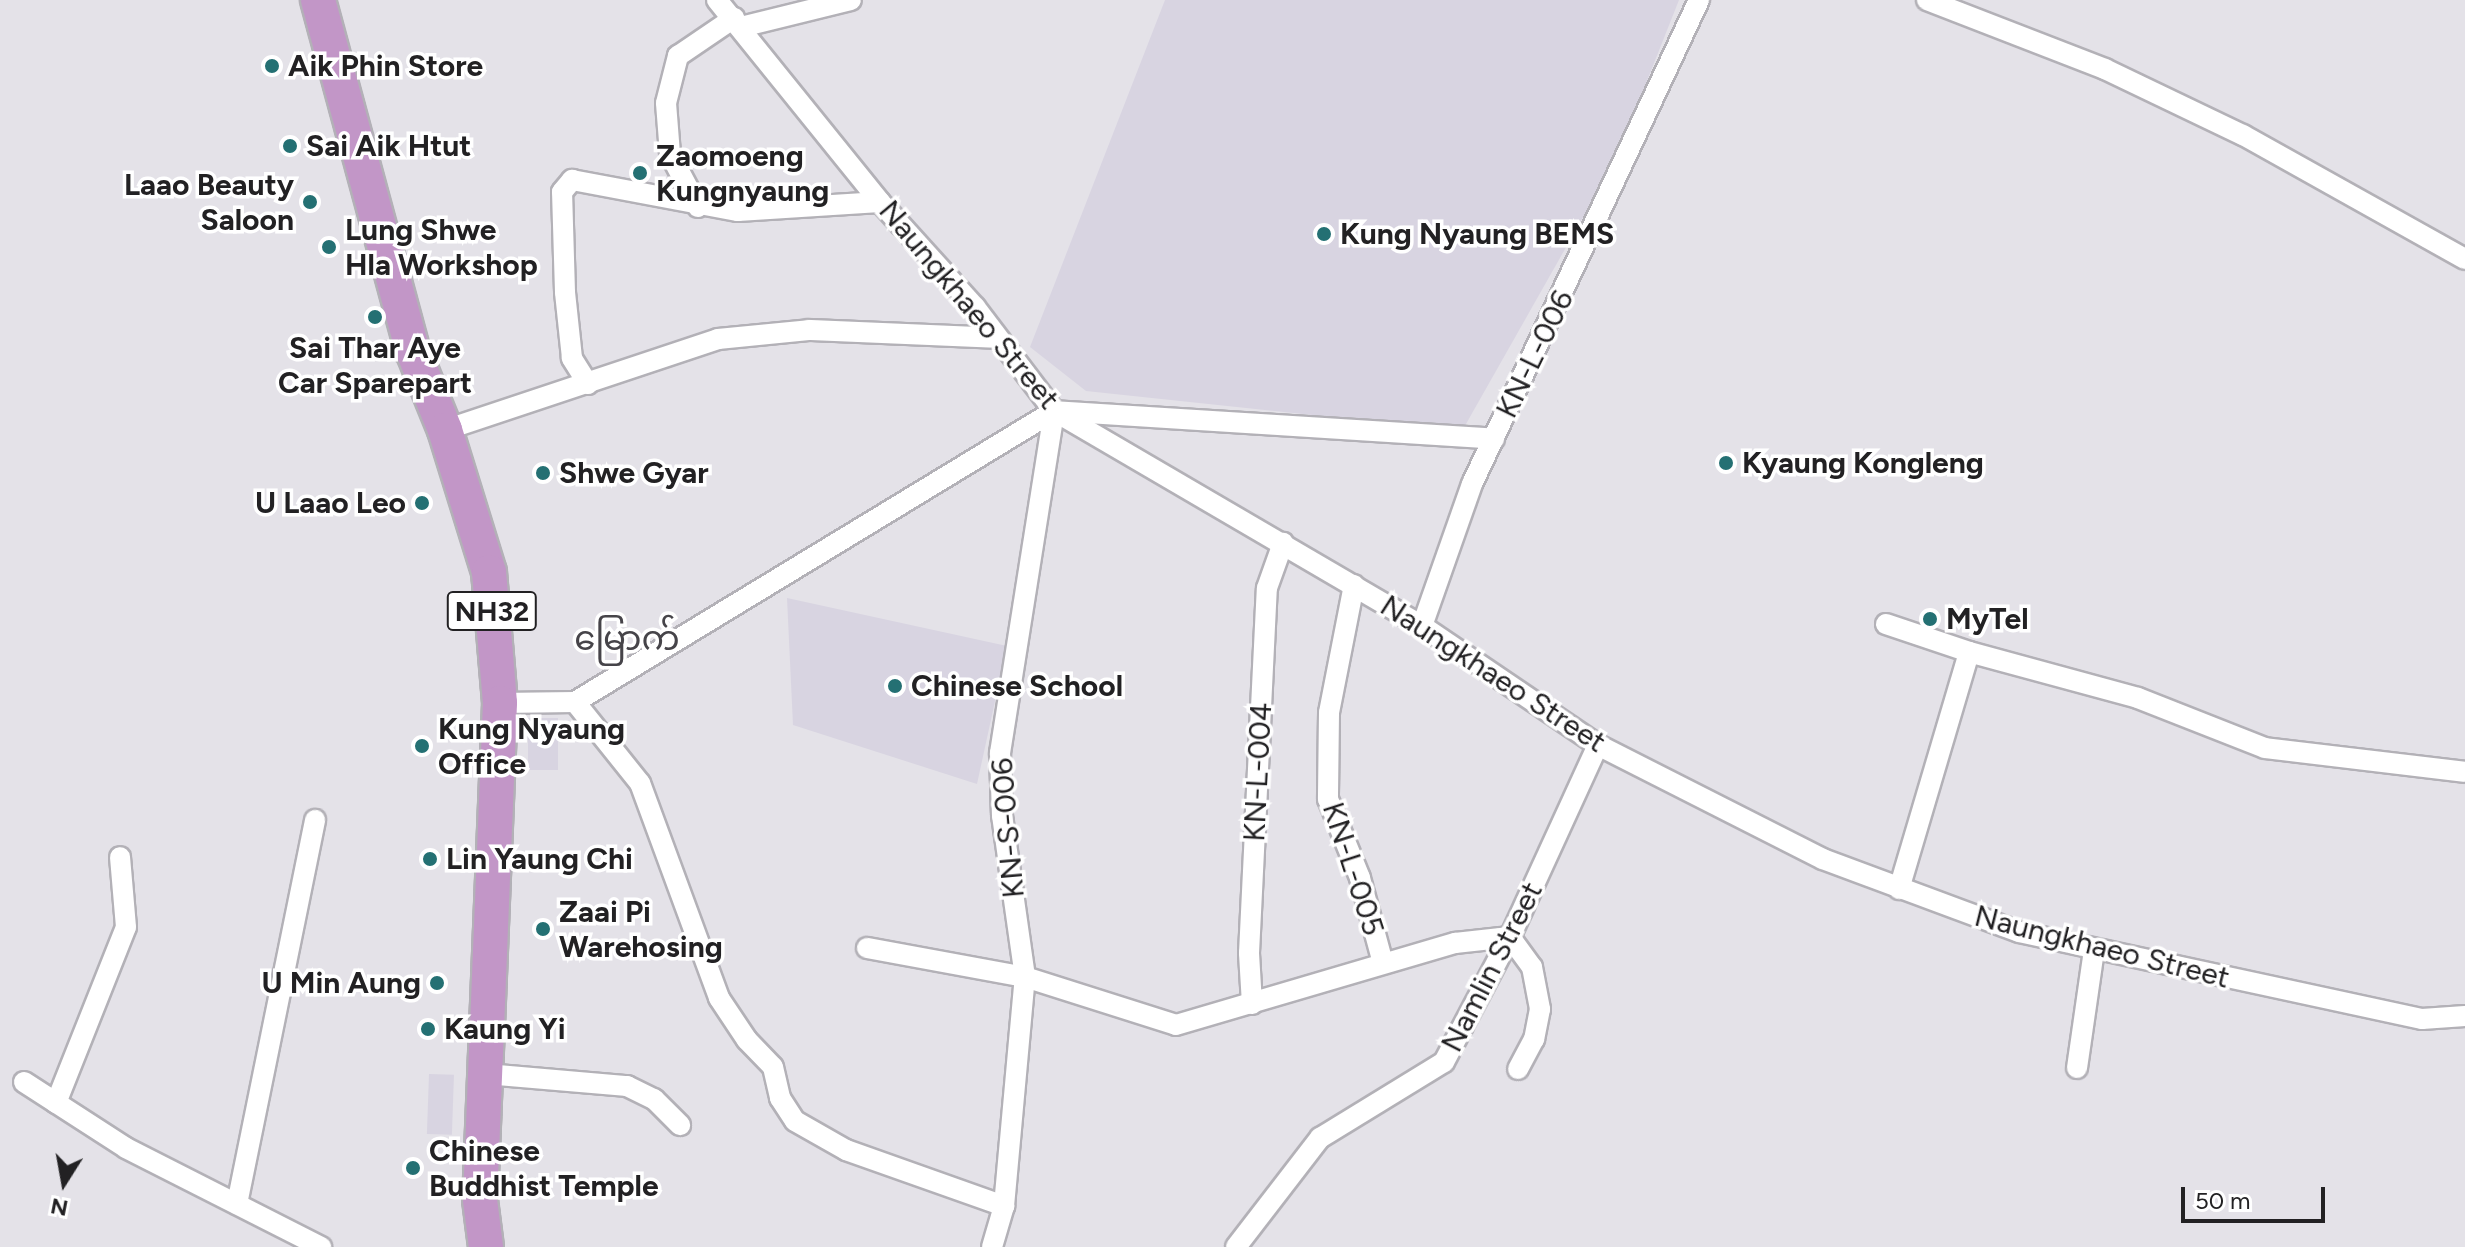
<!DOCTYPE html>
<meta charset="utf-8">
<style>
body{margin:0}
#map{position:relative;width:2465px;height:1247px;overflow:hidden;background:#e4e2e8;font-family:Figtree,"Noto Sans Myanmar",sans-serif}
div>[style]{position:absolute}
.built>*{inset:0;background:#d8d4e1;transform-origin:0 0}
.roads{filter:drop-shadow(2px 0 #b3b1b7) drop-shadow(-2px 0 #b3b1b7) drop-shadow(0 2px #b3b1b7) drop-shadow(0 -2px #b3b1b7)}
.minor>*{height:20px;margin:-10px;padding:0 10px;transform-origin:10px;border-radius:10px;background:#fff}
.trunk>*{height:34px;margin:-17px;padding:0 17px;transform-origin:17px;border-radius:17px;background:#c296c7}
.dots>*{width:22px;height:22px;translate:-50% -50%;box-sizing:border-box;border:4px solid #fff;border-radius:50%}
span{translate:-50% -50%;white-space:nowrap;text-align:center;line-height:1.15;-webkit-text-stroke:7px #fff;paint-order:stroke}
.shield-label span{padding:2px 6px;background:#fff;border:2px solid;border-radius:6px;-webkit-text-stroke-width:0}
.shield-label{font-size:28px;color:#222123;font-weight:700}
.poi-label{font-size:30px;color:#222123;font-weight:700}
.left{translate:0 -50%;text-align:left}
.right{translate:-100% -50%;text-align:right}
.street-label{font-size:30px;color:#222123}
.quarter-label{font-size:34px;color:#464449}
.north{position:absolute;left:24px;top:1143px;width:80px;height:80px;-webkit-text-stroke:6px #fff;paint-order:stroke;rotate:191deg;font-size:22px;font-weight:700;line-height:32px;text-align:center;color:#222123}
.north::after{content:'';display:block;margin:auto;width:28px;height:36px;background:#222123;clip-path:polygon(50% 0,100% 100%,50% 72%,0 100%)}
.scale{position:absolute;left:2181px;top:1187px;width:144px;height:36px;box-sizing:border-box;border:4px solid #222123;border-top:0;padding-left:10px;font-size:24px;line-height:28px;white-space:nowrap;color:#222123;-webkit-text-stroke:6px #fff;paint-order:stroke}
</style>
<div id="map">
<div class="built">
<i style="clip-path:polygon(1165px 0,1679px 0,1616px 159px,1462px 431px,1086px 391px,1030px 347px)"></i>
<i style="clip-path:polygon(787px 598px,1007px 646px,977px 784px,793px 725px)"></i>
<i style="left:528px;top:718px;width:30px;height:52px"></i>
<i style="left:429px;top:1074px;width:25px;height:60px;rotate:2deg"></i>
</div>
<div class="roads">
<div class="minor">
<i style="left:717px;top:0;width:260px;rotate:51.1deg"></i>
<i style="left:880px;top:202px;width:142px;rotate:47.9deg"></i>
<i style="left:975px;top:307px;width:131px;rotate:52.8deg"></i>
<i style="left:1054px;top:411px;width:426px;rotate:30.3deg"></i>
<i style="left:1422px;top:626px;width:212px;rotate:34.1deg"></i>
<i style="left:1598px;top:745px;width:252px;rotate:26.9deg"></i>
<i style="left:1823px;top:859px;width:209px;rotate:20.4deg"></i>
<i style="left:2019px;top:932px;width:412px;rotate:12.2deg"></i>
<i style="left:2422px;top:1019px;width:43px;rotate:-4deg"></i>
<i style="left:1927px;top:0;width:191px;rotate:21.2deg"></i>
<i style="left:2105px;top:69px;width:153px;rotate:25.6deg"></i>
<i style="left:2243px;top:135px;width:254px;rotate:29.2deg"></i>
<i style="left:741px;top:27px;width:113px;rotate:-13.8deg"></i>
<i style="left:698px;top:207px;width:60px;rotate:-117.8deg"></i>
<i style="left:670px;top:154px;width:51px;rotate:-94.5deg"></i>
<i style="left:666px;top:103px;width:49px;rotate:-75.7deg"></i>
<i style="left:678px;top:56px;width:68px;rotate:-34.2deg"></i>
<i style="left:588px;top:384px;width:31px;rotate:-122deg"></i>
<i style="left:572px;top:358px;width:66px;rotate:-96.1deg"></i>
<i style="left:565px;top:292px;width:100px;rotate:-91.7deg"></i>
<i style="left:562px;top:192px;width:16px;rotate:-50deg"></i>
<i style="left:572px;top:180px;width:169px;rotate:10.6deg"></i>
<i style="left:738px;top:211px;width:142px;rotate:-3.6deg"></i>
<i style="left:445px;top:430px;width:288px;rotate:-18.4deg"></i>
<i style="left:718px;top:339px;width:91px;rotate:-5.6deg"></i>
<i style="left:809px;top:330px;width:188px;rotate:2.4deg"></i>
<i style="left:1354px;top:585px;width:130px;rotate:101.1deg"></i>
<i style="left:1329px;top:713px;width:86px;rotate:90.7deg"></i>
<i style="left:1328px;top:799px;width:85px;rotate:67.9deg"></i>
<i style="left:1360px;top:878px;width:88px;rotate:74.9deg"></i>
<i style="left:1886px;top:624px;width:88px;rotate:18.6deg"></i>
<i style="left:1969px;top:652px;width:175px;rotate:15.2deg"></i>
<i style="left:2138px;top:698px;width:136px;rotate:21.5deg"></i>
<i style="left:2265px;top:748px;width:201px;rotate:6.8deg"></i>
<i style="left:1422px;top:626px;width:151px;rotate:-70.6deg"></i>
<i style="left:1472px;top:484px;width:535px;rotate:-64.87deg"></i>
<i style="left:575px;top:702px;width:104px;rotate:51.3deg"></i>
<i style="left:640px;top:783px;width:229px;rotate:69.8deg"></i>
<i style="left:719px;top:998px;width:50px;rotate:56.3deg"></i>
<i style="left:747px;top:1040px;width:37px;rotate:46deg"></i>
<i style="left:773px;top:1067px;width:32px;rotate:77deg"></i>
<i style="left:780px;top:1098px;width:27px;rotate:57deg"></i>
<i style="left:795px;top:1121px;width:59px;rotate:29.6deg"></i>
<i style="left:846px;top:1150px;width:168px;rotate:19.5deg"></i>
<i style="left:500px;top:703px;width:75px;rotate:-0.8deg"></i>
<i style="left:575px;top:702px;width:560px;rotate:-31.28deg"></i>
<i style="left:1054px;top:411px;width:441px;rotate:3.6deg"></i>
<i style="left:1899px;top:889px;width:247px;rotate:-73.5deg"></i>
<i style="left:867px;top:948px;width:161px;rotate:10.4deg"></i>
<i style="left:1025px;top:977px;width:158px;rotate:17.6deg"></i>
<i style="left:1176px;top:1025px;width:291px;rotate:-16.4deg"></i>
<i style="left:1455px;top:943px;width:55px;rotate:-6.2deg"></i>
<i style="left:1510px;top:937px;width:37px;rotate:54deg"></i>
<i style="left:1532px;top:967px;width:43px;rotate:79.2deg"></i>
<i style="left:1540px;top:1009px;width:31px;rotate:101deg"></i>
<i style="left:1534px;top:1039px;width:34px;rotate:118deg"></i>
<i style="left:1252px;top:1004px;width:51px;rotate:-93.4deg"></i>
<i style="left:1249px;top:953px;width:365px;rotate:-87.2deg"></i>
<i style="left:1267px;top:588px;width:48px;rotate:-70.4deg"></i>
<i style="left:2077px;top:1068px;width:119px;rotate:-81.8deg"></i>
<i style="left:486px;top:1074px;width:142px;rotate:4.9deg"></i>
<i style="left:627px;top:1086px;width:30px;rotate:26deg"></i>
<i style="left:654px;top:1099px;width:37px;rotate:45deg"></i>
<i style="left:24px;top:1082px;width:121px;rotate:32.9deg"></i>
<i style="left:126px;top:1148px;width:219px;rotate:26.9deg"></i>
<i style="left:56px;top:1103px;width:189px;rotate:-68.3deg"></i>
<i style="left:126px;top:927px;width:70px;rotate:-94.9deg"></i>
<i style="left:237px;top:1204px;width:392px;rotate:-78.5deg"></i>
<i style="left:992px;top:1247px;width:43px;rotate:-73.7deg"></i>
<i style="left:1004px;top:1206px;width:230px;rotate:-84.8deg"></i>
<i style="left:1025px;top:977px;width:163px;rotate:-98.1deg"></i>
<i style="left:1002px;top:816px;width:63px;rotate:-91.8deg"></i>
<i style="left:1000px;top:753px;width:346px;rotate:-81deg"></i>
<i style="left:1236px;top:1247px;width:138px;rotate:-52.4deg"></i>
<i style="left:1320px;top:1138px;width:145px;rotate:-31.5deg"></i>
<i style="left:1444px;top:1062px;width:141px;rotate:-62.2deg"></i>
<i style="left:1510px;top:937px;width:211px;rotate:-65.4deg"></i>
</div>
<div class="trunk">
<i style="left:318px;top:0;width:364px;rotate:74.9deg"></i>
<i style="left:413px;top:351px;width:85px;rotate:67.9deg"></i>
<i style="left:445px;top:430px;width:149px;rotate:72.8deg"></i>
<i style="left:489px;top:572px;width:131px;rotate:85.2deg"></i>
<i style="left:500px;top:703px;width:497px;rotate:92.3deg"></i>
<i style="left:480px;top:1200px;width:47px;rotate:82.7deg"></i>
</div>
</div>
<div class="dots">
<i style="left:272px;top:66px;background:#247073"></i>
<i style="left:290px;top:146px;background:#247073"></i>
<i style="left:640px;top:173px;background:#247073"></i>
<i style="left:310px;top:202px;background:#247073"></i>
<i style="left:1324px;top:234px;background:#247073"></i>
<i style="left:329px;top:247px;background:#247073"></i>
<i style="left:375px;top:317px;background:#247073"></i>
<i style="left:1726px;top:463px;background:#247073"></i>
<i style="left:543px;top:473px;background:#247073"></i>
<i style="left:422px;top:503px;background:#247073"></i>
<i style="left:1930px;top:619px;background:#247073"></i>
<i style="left:895px;top:686px;background:#247073"></i>
<i style="left:422px;top:746px;background:#247073"></i>
<i style="left:430px;top:859px;background:#247073"></i>
<i style="left:543px;top:929px;background:#247073"></i>
<i style="left:437px;top:983px;background:#247073"></i>
<i style="left:428px;top:1029px;background:#247073"></i>
<i style="left:413px;top:1168px;background:#247073"></i>
</div>
<div class="shield-label">
<span style="left:492px;top:611px">NH32</span>
</div>
<div class="poi-label">
<span class="left" style="left:288px;top:66px">Aik Phin Store</span>
<span class="left" style="left:306px;top:146px">Sai Aik Htut</span>
<span class="left" style="left:656px;top:173px">Zaomoeng<br>Kungnyaung</span>
<span class="right" style="left:294px;top:202px">Laao Beauty<br>Saloon</span>
<span class="left" style="left:345px;top:247px">Lung Shwe<br>Hla Workshop</span>
<span class="left" style="left:1340px;top:234px">Kung Nyaung BEMS</span>
<span style="left:375px;top:365px">Sai Thar Aye<br>Car Sparepart</span>
<span class="left" style="left:1742px;top:463px">Kyaung Kongleng</span>
<span class="left" style="left:559px;top:473px">Shwe Gyar</span>
<span class="right" style="left:406px;top:503px">U Laao Leo</span>
<span class="left" style="left:1946px;top:619px">MyTel</span>
<span class="left" style="left:911px;top:686px">Chinese School</span>
<span class="left" style="left:438px;top:746px">Kung Nyaung<br>Office</span>
<span class="left" style="left:446px;top:859px">Lin Yaung Chi</span>
<span class="left" style="left:559px;top:929px">Zaai Pi<br>Warehosing</span>
<span class="right" style="left:421px;top:983px">U Min Aung</span>
<span class="left" style="left:444px;top:1029px">Kaung Yi</span>
<span class="left" style="left:429px;top:1168px">Chinese<br>Buddhist Temple</span>
</div>
<div class="street-label">
<span style="left:969px;top:305px;rotate:50deg">Naungkhaeo Street</span>
<span style="left:1535px;top:354px;rotate:-64deg">KN-L-006</span>
<span style="left:1493px;top:674px;rotate:33deg">Naungkhaeo Street</span>
<span style="left:1258px;top:772px;rotate:-87deg">KN-L-004</span>
<span style="left:1008px;top:828px;rotate:-95deg">KN-S-006</span>
<span style="left:1353px;top:869px;rotate:72deg">KN-L-005</span>
<span style="left:2102px;top:947px;rotate:14deg">Naungkhaeo Street</span>
<span style="left:1492px;top:967px;rotate:-63deg">Namlin Street</span>
</div>
<div class="quarter-label">
<span style="left:627px;top:639px">မြောက်</span>
</div>
<div class="north">N</div>
<div class="scale">50 m</div>
</div>
